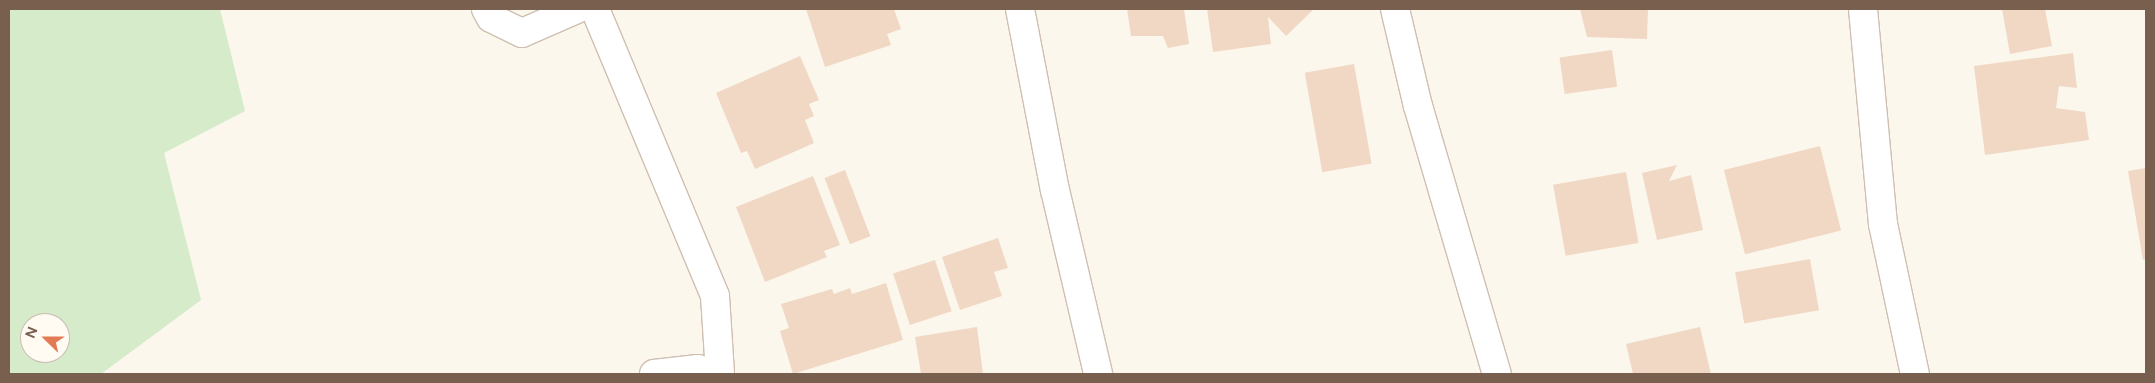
<!DOCTYPE html>
<style>
body{margin:0}
#map{position:relative;width:2155px;height:383px;overflow:hidden;background:#fcf7ec;font-family:Figtree,sans-serif}
div>[style]{position:absolute}
.green>*{inset:0;background:#d5ebc9}
.building>*{inset:0;background:#f1d8c4;transform-origin:0 0}
.roads{filter:drop-shadow(1px 0 #cfbfb0) drop-shadow(-1px 0 #cfbfb0) drop-shadow(0 1px #cfbfb0) drop-shadow(0 -1px #cfbfb0)}
.street>*{height:28px;margin:-14px;padding:0 14px;transform-origin:14px;border-radius:14px;background:#fff}
.secondary>*{height:28px;margin:-14px;padding:0 14px;transform-origin:14px;border-radius:14px;background:#fff}
span{translate:-50% -50%;white-space:nowrap;text-align:center;line-height:1.15;-webkit-text-stroke:4px #fffaf2;paint-order:stroke}
.frame{position:absolute;inset:0;border:10px solid #785f4e;pointer-events:none}
.north{position:absolute;left:20px;top:313px;width:50px;height:50px;box-sizing:border-box;background:#fffaf2;border:1px solid #c9bcb0;border-radius:50%;rotate:292deg;font-size:14px;font-weight:700;line-height:20px;text-align:center;color:#785f4e}
.north::after{content:'';display:block;margin:auto;width:18px;height:22px;background:#e27b55;clip-path:polygon(50% 0,100% 100%,50% 72%,0 100%)}
</style>
<div id="map">
<div class="green">
<i style="clip-path:polygon(evenodd,9px 9px,220px 9px,245px 111px,164px 153px,201px 300px,101px 374px,9px 374px,9px 9px,30px 323px,60px 323px,60px 353px,30px 353px,30px 323px)"></i>
</div>
<div class="building">
<i style="clip-path:polygon(806px 9px,894px 9px,901px 29px,887px 34px,891px 45px,825px 67px)"></i>
<i style="clip-path:polygon(1127px 9px,1184px 9px,1189px 44px,1168px 48px,1163px 36px,1131px 36px)"></i>
<i style="clip-path:polygon(1207px 9px,1314px 9px,1286px 36px,1268px 17px,1271px 44px,1213px 52px)"></i>
<i style="clip-path:polygon(1580px 9px,1648px 9px,1647px 39px,1587px 37px)"></i>
<i style="clip-path:polygon(2002px 9px,2045px 9px,2052px 46px,2010px 54px)"></i>
<i style="left:1612px;top:50px;width:37px;height:53px;rotate:82deg"></i>
<i style="clip-path:polygon(2073px 53px,2077px 88px,2059px 86px,2056px 108px,2085px 112px,2089px 140px,1985px 155px,1974px 66px)"></i>
<i style="clip-path:polygon(800px 56px,819px 100px,809px 104px,814px 116px,805px 120px,814px 143px,755px 169px,747px 151px,741px 153px,716px 93px)"></i>
<i style="left:1354px;top:64px;width:101px;height:50px;rotate:80deg"></i>
<i style="left:1820px;top:146px;width:87px;height:99px;rotate:76deg"></i>
<i style="clip-path:polygon(1677px 165px,1669px 181px,1691px 175px,1703px 230px,1657px 240px,1642px 173px)"></i>
<i style="clip-path:polygon(2146px 168px,2146px 259px,2143px 260px,2128px 171px)"></i>
<i style="left:845px;top:170px;width:71px;height:22px;rotate:69deg"></i>
<i style="left:1626px;top:172px;width:72px;height:74px;rotate:80deg"></i>
<i style="clip-path:polygon(813px 176px,840px 245px,824px 251px,827px 257px,765px 282px,736px 207px)"></i>
<i style="clip-path:polygon(998px 238px,1008px 268px,994px 272px,1002px 296px,960px 310px,942px 257px)"></i>
<i style="left:1810px;top:259px;width:52px;height:76px;rotate:80deg"></i>
<i style="left:935px;top:260px;width:54px;height:44px;rotate:72deg"></i>
<i style="clip-path:polygon(886px 283px,903px 340px,793px 374px,780px 331px,789px 328px,781px 304px,832px 289px,834px 294px,850px 288px,852px 294px)"></i>
<i style="clip-path:polygon(977px 327px,983px 374px,921px 374px,915px 337px)"></i>
<i style="clip-path:polygon(1700px 327px,1711px 374px,1633px 374px,1626px 344px)"></i>
</div>
<div class="roads">
<div class="street">
<i style="left:486px;top:9px;width:10px;rotate:61deg"></i>
<i style="left:491px;top:18px;width:34px;rotate:26deg"></i>
<i style="left:522px;top:33px;width:60px;rotate:-23.6deg"></i>
<i style="left:595px;top:9px;width:311px;rotate:67.3deg"></i>
<i style="left:715px;top:296px;width:78px;rotate:86.3deg"></i>
<i style="left:1020px;top:9px;width:184px;rotate:79.1deg"></i>
<i style="left:1055px;top:190px;width:189px;rotate:76.8deg"></i>
<i style="left:1863px;top:9px;width:216px;rotate:84.7deg"></i>
<i style="left:1883px;top:224px;width:153px;rotate:78deg"></i>
<i style="left:654px;top:374px;width:44px;rotate:-6.5deg"></i>
<i style="left:698px;top:369px;width:12px;rotate:24deg"></i>
</div>
<div class="secondary">
<i style="left:1395px;top:9px;width:100px;rotate:76.7deg"></i>
<i style="left:1418px;top:106px;width:279px;rotate:73.6deg"></i>
</div>
</div>
<div class="frame"></div>
<div class="north">N</div>
</div>
